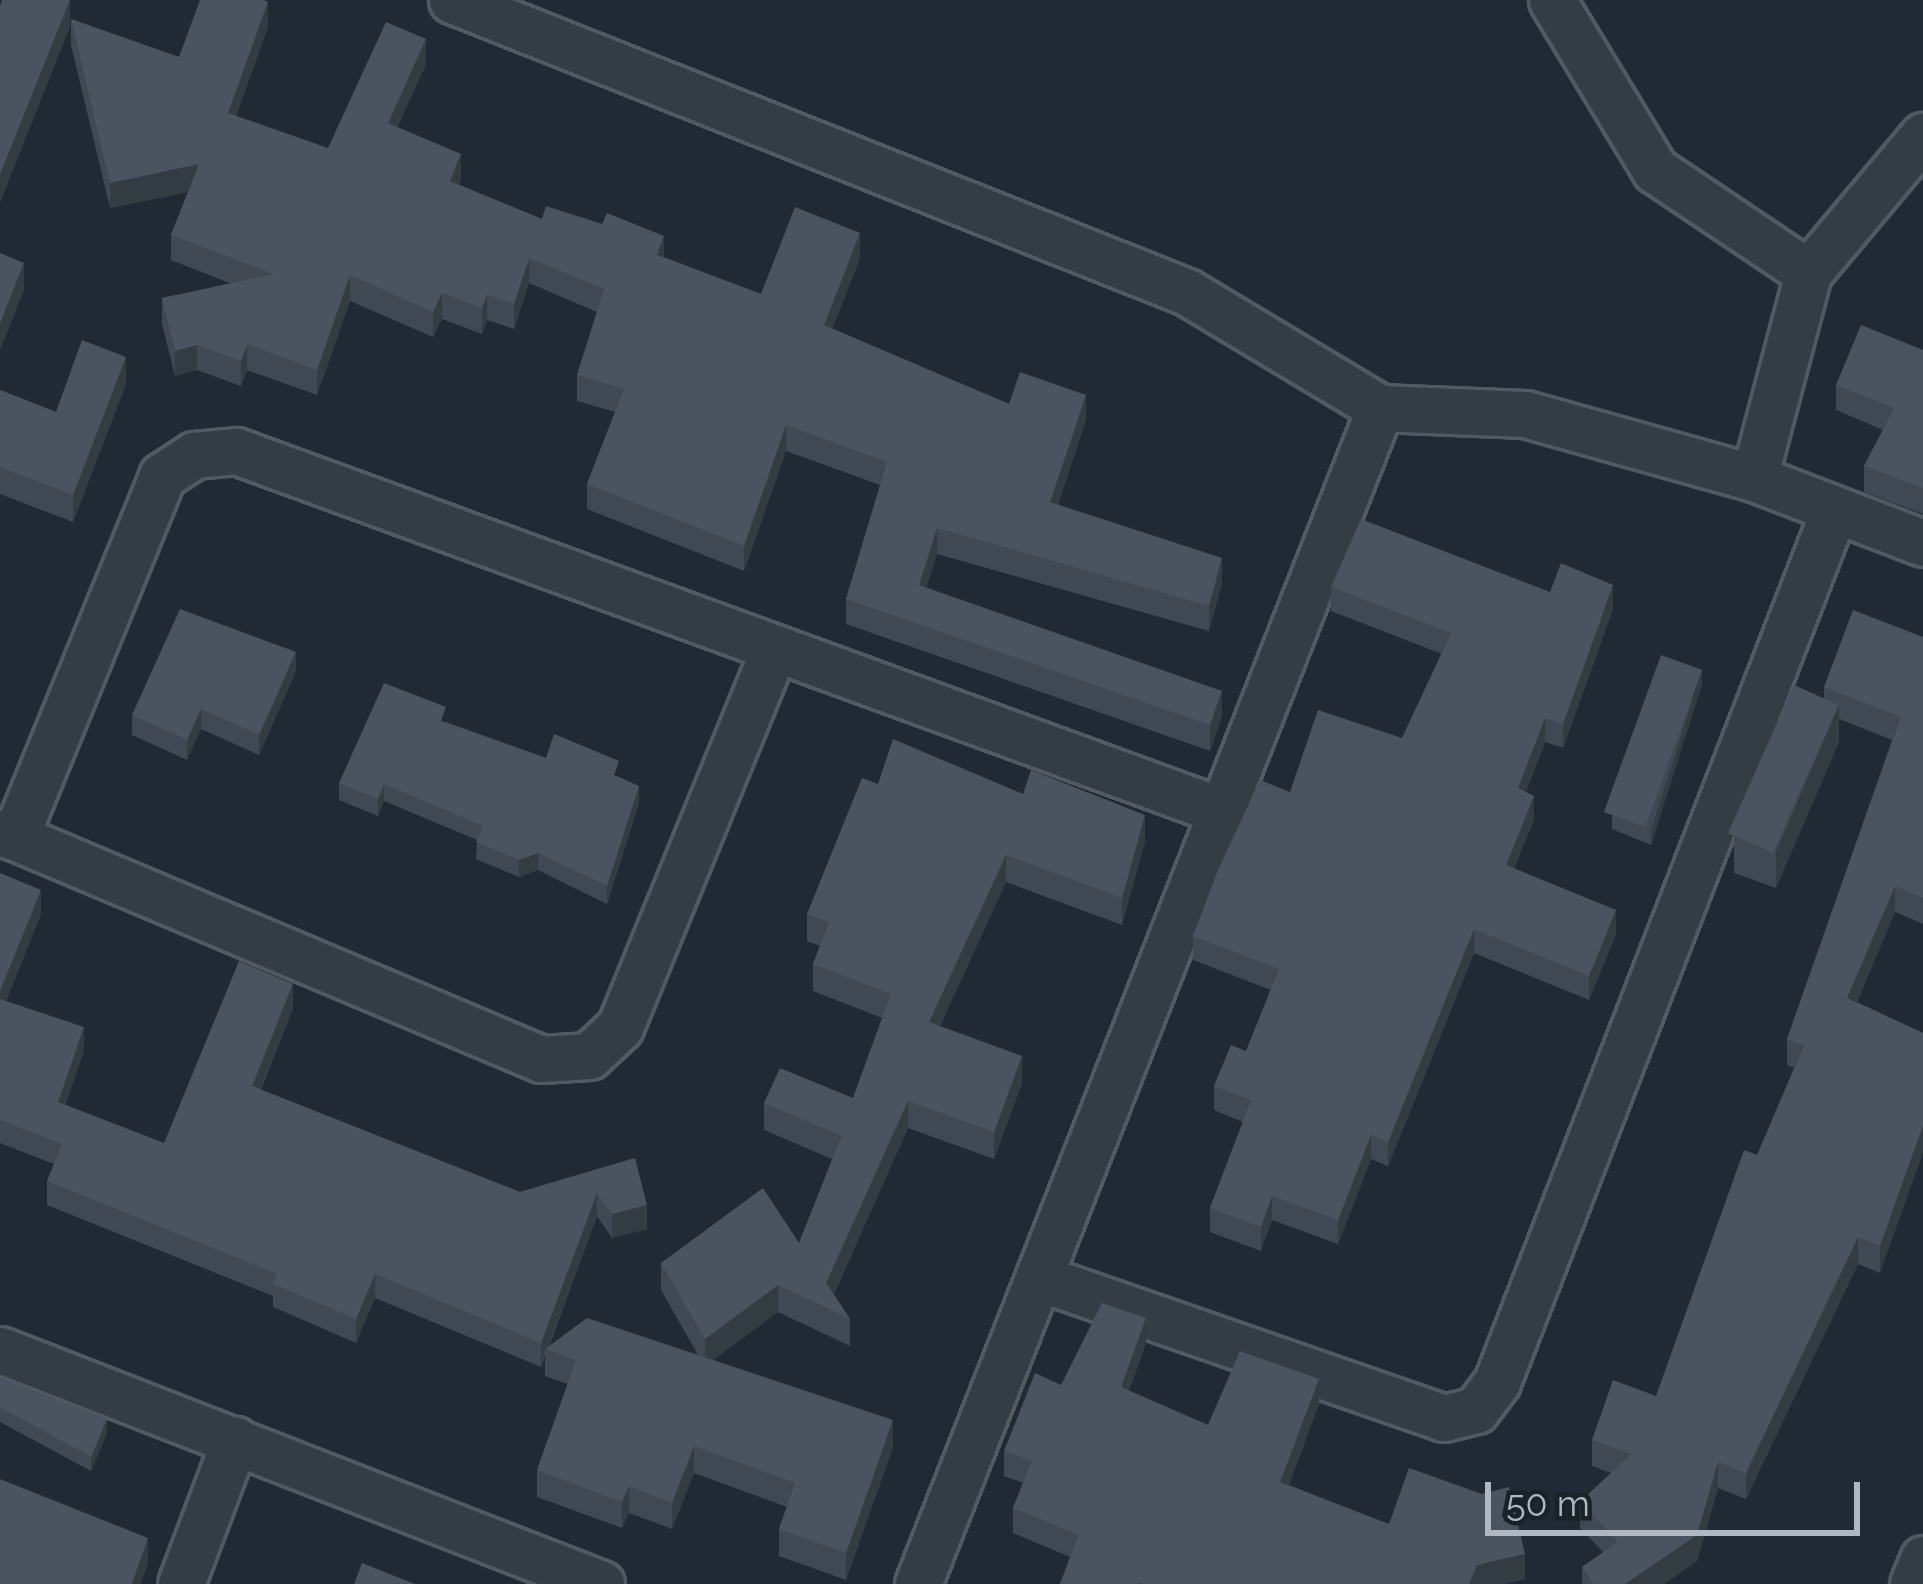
<!DOCTYPE html>
<style>
body{margin:0}
#map{position:relative;width:1923px;height:1584px;overflow:hidden;background:#212a34;font-family:Raleway,sans-serif}
div>[style]{position:absolute}
.roads{filter:drop-shadow(3px 0 #515a63) drop-shadow(-3px 0 #515a63) drop-shadow(0 3px #515a63) drop-shadow(0 -3px #515a63)}
.minor>*{height:45px;margin:-22.5px;padding:0 22.5px;transform-origin:22.5px;border-radius:22.5px;background:#343c45}
.wall>*{inset:0;background:#3f4853}
.shaded-wall>*{inset:0;background:#333b43}
.building>*{inset:0;background:#495460;transform-origin:0 0}
span{translate:-50% -50%;white-space:nowrap;text-align:center;line-height:1.15;-webkit-text-stroke:12px #192129;paint-order:stroke}
.scale{position:absolute;left:1485px;top:1482px;width:375px;height:54px;box-sizing:border-box;border:6px solid #aeb7c2;border-top:0;padding-left:15px;font-size:36px;line-height:42px;white-space:nowrap;color:#aeb7c2;-webkit-text-stroke:9px #192129;paint-order:stroke}
</style>
<div id="map">
<div class="roads">
<div class="minor">
<i style="left:452px;top:0;width:791px;rotate:21.67deg"></i>
<i style="left:1187px;top:292px;width:225px;rotate:31deg"></i>
<i style="left:1380px;top:408px;width:145px;rotate:2.4deg"></i>
<i style="left:1525px;top:414px;width:238px;rotate:15.6deg"></i>
<i style="left:1754px;top:478px;width:181px;rotate:21deg"></i>
<i style="left:1552px;top:0;width:199px;rotate:58.8deg"></i>
<i style="left:1655px;top:170px;width:184px;rotate:33.9deg"></i>
<i style="left:1754px;top:478px;width:212px;rotate:-75.2deg"></i>
<i style="left:1808px;top:273px;width:179px;rotate:-50deg"></i>
<i style="left:0;top:833px;width:16px;rotate:15deg"></i>
<i style="left:15px;top:837px;width:390px;rotate:-67.8deg"></i>
<i style="left:162px;top:476px;width:38px;rotate:-33deg"></i>
<i style="left:194px;top:455px;width:42px;rotate:-5.4deg"></i>
<i style="left:236px;top:451px;width:1043px;rotate:20.07deg"></i>
<i style="left:15px;top:837px;width:571px;rotate:22.88deg"></i>
<i style="left:541px;top:1059px;width:48px;rotate:-3.6deg"></i>
<i style="left:589px;top:1056px;width:42px;rotate:-43.1deg"></i>
<i style="left:620px;top:1027px;width:408px;rotate:-67.8deg"></i>
<i style="left:1043px;top:1279px;width:424px;rotate:19.1deg"></i>
<i style="left:1444px;top:1418px;width:33px;rotate:-14deg"></i>
<i style="left:1476px;top:1410px;width:35px;rotate:-53deg"></i>
<i style="left:1497px;top:1382px;width:934px;rotate:-68.85deg"></i>
<i style="left:0;top:1350px;width:645px;rotate:21.27deg"></i>
<i style="left:181px;top:1584px;width:154px;rotate:-69.4deg"></i>
<i style="left:918px;top:1584px;width:1263px;rotate:-68.55deg"></i>
<i style="left:1913px;top:1584px;width:27px;rotate:-68deg"></i>
</div>
</div>
<div class="wall">
<i style="clip-path:polygon(71px 19px,179px 57px,268px 27px,236px 116px,328px 148px,426px 64px,397px 127px,461px 179px,459px 185px,542px 219px,664px 257px,761px 294px,860px 258px,832px 329px,1009px 404px,1086px 420px,1058px 505px,1222px 583px,1209px 631px,937px 554px,926px 588px,1222px 716px,1210px 751px,846px 624px,846px 599px,880px 485px,786px 451px,744px 571px,587px 509px,587px 484px,615px 412px,577px 401px,577px 375px,597px 312px,529px 283px,514px 329px,487px 320px,482px 334px,442px 319px,433px 337px,350px 301px,317px 395px,247px 370px,241px 386px,197px 370px,175px 376px,162px 324px,162px 298px,232px 284px,171px 260px,171px 235px,188px 192px,110px 208px,71px 45px)"></i>
<i style="clip-path:polygon(1923px 350px,1923px 514px,1864px 492px,1864px 466px,1883px 430px,1836px 410px,1836px 385px)"></i>
<i style="clip-path:polygon(126px 384px,73px 522px,0 494px,0 390px,56px 412px)"></i>
<i style="clip-path:polygon(1331px 587px,1550px 592px,1613px 609px,1563px 748px,1545px 742px,1526px 792px,1534px 820px,1514px 868px,1616px 934px,1589px 1000px,1474px 953px,1388px 1166px,1371px 1159px,1338px 1244px,1272px 1220px,1261px 1251px,1210px 1232px,1210px 1208px,1243px 1122px,1214px 1110px,1214px 1086px,1246px 1051px,1271px 990px,1193px 960px,1193px 936px,1290px 792px,1402px 738px,1442px 654px,1331px 611px)"></i>
<i style="clip-path:polygon(1923px 637px,1923px 924px,1895px 912px,1857px 1002px,1923px 1033px,1880px 1273px,1858px 1264px,1746px 1499px,1718px 1488px,1697px 1561px,1664px 1584px,1582px 1584px,1582px 1567px,1603px 1552px,1580px 1528px,1580px 1502px,1611px 1473px,1592px 1466px,1592px 1440px,1656px 1396px,1794px 1068px,1787px 1065px,1787px 1039px,1892px 740px,1839px 719px,1839px 742px,1776px 888px,1734px 873px,1734px 836px,1824px 698px,1824px 687px)"></i>
<i style="clip-path:polygon(296px 671px,259px 755px,201px 729px,187px 760px,132px 735px,132px 715px)"></i>
<i style="clip-path:polygon(1702px 684px,1651px 845px,1612px 829px,1612px 815px)"></i>
<i style="clip-path:polygon(446px 722px,546px 758px,619px 777px,639px 803px,607px 904px,538px 870px,519px 877px,476px 859px,477px 840px,384px 801px,378px 816px,339px 800px,339px 783px)"></i>
<i style="clip-path:polygon(878px 784px,1023px 794px,1145px 842px,1122px 925px,1006px 882px,940px 1026px,1022px 1083px,994px 1159px,908px 1128px,834px 1294px,850px 1319px,850px 1346px,778px 1312px,713px 1360px,893px 1447px,846px 1580px,779px 1556px,779px 1529px,787px 1507px,694px 1473px,672px 1529px,629px 1513px,622px 1528px,537px 1497px,537px 1470px,568px 1384px,545px 1376px,545px 1356px,541px 1367px,375px 1298px,356px 1343px,273px 1307px,273px 1296px,47px 1205px,47px 1181px,54px 1164px,0 1143px,0 873px,41px 914px,6px 1001px,84px 1051px,65px 1105px,164px 1143px,293px 1008px,261px 1090px,520px 1192px,635px 1158px,647px 1229px,612px 1238px,597px 1216px,549px 1347px,698px 1355px,661px 1290px,661px 1263px,799px 1243px,832px 1159px,764px 1130px,764px 1103px,853px 1098px,882px 1018px,813px 991px,813px 964px,820px 946px,807px 941px,807px 914px)"></i>
<i style="clip-path:polygon(1146px 1343px,1129px 1391px,1208px 1425px,1319px 1404px,1289px 1485px,1525px 1579px,1504px 1584px,1060px 1584px,1070px 1557px,1013px 1533px,1013px 1508px,1023px 1483px,1004px 1476px,1004px 1451px,1061px 1385px)"></i>
<i style="clip-path:polygon(0 1377px,107px 1433px,91px 1471px,0 1422px)"></i>
</div>
<div class="shaded-wall">
<i style="clip-path:polygon(70px 0,70px 27px,0 203px,0 175px)"></i>
<i style="clip-path:polygon(268px 2px,268px 27px,228px 138px,228px 113px)"></i>
<i style="clip-path:polygon(426px 39px,426px 64px,388px 149px,388px 123px)"></i>
<i style="clip-path:polygon(461px 154px,461px 179px,450px 207px,450px 181px)"></i>
<i style="clip-path:polygon(199px 164px,199px 190px,110px 208px,110px 183px)"></i>
<i style="clip-path:polygon(860px 233px,860px 258px,824px 350px,824px 325px)"></i>
<i style="clip-path:polygon(664px 236px,664px 262px,657px 255px)"></i>
<i style="clip-path:polygon(529px 258px,529px 283px,514px 329px,514px 304px)"></i>
<i style="clip-path:polygon(24px 263px,24px 290px,0 351px,0 324px)"></i>
<i style="clip-path:polygon(350px 275px,350px 301px,317px 395px,317px 370px)"></i>
<i style="clip-path:polygon(442px 293px,442px 319px,433px 337px,433px 312px)"></i>
<i style="clip-path:polygon(487px 295px,487px 320px,482px 334px,482px 308px)"></i>
<i style="clip-path:polygon(247px 344px,247px 370px,241px 386px,241px 361px)"></i>
<i style="clip-path:polygon(197px 345px,197px 370px,175px 376px,175px 351px)"></i>
<i style="clip-path:polygon(126px 357px,126px 384px,73px 522px,73px 495px)"></i>
<i style="clip-path:polygon(1086px 395px,1086px 420px,1050px 528px,1050px 502px)"></i>
<i style="clip-path:polygon(786px 425px,786px 451px,744px 571px,744px 546px)"></i>
<i style="clip-path:polygon(937px 528px,937px 554px,919px 611px,919px 585px)"></i>
<i style="clip-path:polygon(1222px 558px,1222px 583px,1209px 631px,1209px 606px)"></i>
<i style="clip-path:polygon(1613px 585px,1613px 609px,1563px 748px,1563px 724px)"></i>
<i style="clip-path:polygon(296px 652px,296px 671px,259px 755px,259px 735px)"></i>
<i style="clip-path:polygon(1702px 670px,1702px 684px,1651px 845px,1651px 831px)"></i>
<i style="clip-path:polygon(1222px 691px,1222px 716px,1210px 751px,1210px 725px)"></i>
<i style="clip-path:polygon(1839px 705px,1839px 742px,1776px 888px,1776px 852px)"></i>
<i style="clip-path:polygon(201px 709px,201px 729px,187px 760px,187px 740px)"></i>
<i style="clip-path:polygon(1545px 718px,1545px 742px,1518px 813px,1518px 788px)"></i>
<i style="clip-path:polygon(384px 784px,384px 801px,378px 816px,378px 799px)"></i>
<i style="clip-path:polygon(639px 786px,639px 803px,607px 904px,607px 886px)"></i>
<i style="clip-path:polygon(1534px 796px,1534px 820px,1506px 889px,1506px 865px)"></i>
<i style="clip-path:polygon(1145px 815px,1145px 842px,1122px 925px,1122px 898px)"></i>
<i style="clip-path:polygon(538px 853px,538px 870px,519px 877px,519px 860px)"></i>
<i style="clip-path:polygon(1006px 855px,1006px 882px,929px 1049px,929px 1022px)"></i>
<i style="clip-path:polygon(1895px 886px,1895px 912px,1847px 1024px,1847px 998px)"></i>
<i style="clip-path:polygon(41px 890px,41px 914px,0 1014px,0 991px)"></i>
<i style="clip-path:polygon(1616px 910px,1616px 934px,1589px 1000px,1589px 976px)"></i>
<i style="clip-path:polygon(1474px 929px,1474px 953px,1388px 1166px,1388px 1142px)"></i>
<i style="clip-path:polygon(293px 984px,293px 1008px,252px 1110px,252px 1086px)"></i>
<i style="clip-path:polygon(84px 1027px,84px 1051px,58px 1126px,58px 1102px)"></i>
<i style="clip-path:polygon(1022px 1056px,1022px 1083px,994px 1159px,994px 1132px)"></i>
<i style="clip-path:polygon(908px 1101px,908px 1128px,826px 1310px,826px 1283px)"></i>
<i style="clip-path:polygon(1923px 1126px,1923px 1153px,1880px 1273px,1880px 1246px)"></i>
<i style="clip-path:polygon(1371px 1135px,1371px 1159px,1338px 1244px,1338px 1220px)"></i>
<i style="clip-path:polygon(597px 1193px,597px 1216px,547px 1350px,545px 1349px,541px 1367px,541px 1343px)"></i>
<i style="clip-path:polygon(1272px 1196px,1272px 1220px,1261px 1251px,1261px 1227px)"></i>
<i style="clip-path:polygon(647px 1205px,647px 1229px,612px 1238px,612px 1214px)"></i>
<i style="clip-path:polygon(1858px 1237px,1858px 1264px,1746px 1499px,1746px 1473px)"></i>
<i style="clip-path:polygon(375px 1274px,375px 1298px,356px 1343px,356px 1319px)"></i>
<i style="clip-path:polygon(778px 1285px,778px 1312px,705px 1366px,705px 1339px)"></i>
<i style="clip-path:polygon(1146px 1318px,1146px 1343px,1121px 1413px,1121px 1387px)"></i>
<i style="clip-path:polygon(1319px 1379px,1319px 1404px,1280px 1508px,1280px 1482px)"></i>
<i style="clip-path:polygon(107px 1419px,107px 1433px,91px 1471px,91px 1457px)"></i>
<i style="clip-path:polygon(893px 1420px,893px 1447px,846px 1580px,846px 1553px)"></i>
<i style="clip-path:polygon(694px 1446px,694px 1473px,672px 1529px,672px 1503px)"></i>
<i style="clip-path:polygon(1718px 1462px,1718px 1488px,1697px 1561px,1664px 1584px,1625px 1584px)"></i>
<i style="clip-path:polygon(629px 1486px,629px 1513px,622px 1528px,622px 1502px)"></i>
<i style="clip-path:polygon(148px 1538px,148px 1564px,141px 1584px,132px 1584px)"></i>
<i style="clip-path:polygon(1525px 1554px,1525px 1579px,1504px 1584px,1469px 1584px,1477px 1565px)"></i>
</div>
<div class="building">
<i style="clip-path:polygon(2px 0,70px 0,0 175px,0 6px)"></i>
<i style="clip-path:polygon(200px 0,264px 0,268px 2px,228px 113px,328px 148px,386px 22px,426px 39px,388px 123px,461px 154px,450px 181px,542px 219px,546px 206px,602px 224px,607px 213px,664px 236px,657px 255px,761px 294px,795px 207px,860px 233px,824px 325px,1009px 404px,1020px 372px,1086px 395px,1050px 502px,1222px 558px,1209px 606px,937px 528px,919px 585px,1222px 691px,1210px 725px,846px 599px,887px 462px,786px 425px,744px 546px,587px 484px,624px 389px,577px 375px,604px 289px,529px 258px,514px 304px,487px 295px,482px 308px,442px 293px,433px 312px,350px 275px,317px 370px,247px 344px,241px 361px,197px 345px,175px 351px,162px 298px,274px 274px,171px 235px,199px 164px,110px 183px,71px 19px,179px 57px)"></i>
<i style="clip-path:polygon(0 253px,24px 263px,0 324px)"></i>
<i style="clip-path:polygon(1861px 325px,1923px 350px,1923px 488px,1864px 466px,1894px 408px,1836px 385px)"></i>
<i style="clip-path:polygon(82px 340px,126px 357px,73px 495px,0 467px,0 390px,56px 412px)"></i>
<i style="clip-path:polygon(1361px 519px,1550px 592px,1561px 563px,1613px 585px,1563px 724px,1545px 718px,1518px 788px,1534px 796px,1506px 865px,1616px 910px,1589px 976px,1474px 929px,1388px 1142px,1371px 1135px,1338px 1220px,1272px 1196px,1261px 1227px,1210px 1208px,1251px 1100px,1214px 1086px,1231px 1045px,1246px 1051px,1279px 969px,1193px 936px,1218px 870px,1260px 780px,1290px 792px,1318px 710px,1402px 738px,1451px 633px,1331px 587px)"></i>
<i style="clip-path:polygon(180px 609px,296px 652px,259px 735px,201px 709px,187px 740px,132px 715px)"></i>
<i style="clip-path:polygon(1853px 610px,1923px 637px,1923px 898px,1895px 886px,1847px 998px,1923px 1033px,1923px 1126px,1880px 1246px,1858px 1237px,1746px 1473px,1718px 1462px,1697px 1535px,1625px 1584px,1594px 1584px,1582px 1567px,1618px 1542px,1580px 1502px,1631px 1454px,1592px 1440px,1613px 1380px,1656px 1396px,1744px 1150px,1757px 1155px,1804px 1046px,1787px 1039px,1901px 717px,1824px 687px)"></i>
<i style="left:1661px;top:655px;width:44px;height:167px;rotate:20deg"></i>
<i style="clip-path:polygon(384px 683px,446px 707px,441px 721px,546px 758px,554px 734px,619px 761px,614px 775px,639px 786px,607px 886px,538px 853px,519px 860px,476px 842px,483px 826px,384px 784px,378px 799px,339px 783px)"></i>
<i style="left:1794px;top:685px;width:49px;height:162px;rotate:24deg"></i>
<i style="clip-path:polygon(893px 739px,1023px 794px,1031px 770px,1145px 815px,1122px 898px,1006px 855px,929px 1022px,1022px 1056px,994px 1132px,908px 1101px,826px 1283px,850px 1319px,778px 1285px,705px 1339px,661px 1263px,763px 1188px,799px 1243px,842px 1136px,764px 1103px,780px 1068px,853px 1098px,891px 994px,813px 964px,829px 922px,807px 914px,862px 778px,878px 784px)"></i>
<i style="clip-path:polygon(0 873px,41px 890px,0 991px)"></i>
<i style="clip-path:polygon(239px 961px,293px 984px,252px 1086px,520px 1192px,635px 1158px,647px 1205px,612px 1214px,597px 1193px,541px 1343px,375px 1274px,356px 1319px,273px 1284px,277px 1274px,47px 1181px,62px 1144px,0 1120px,0 999px,84px 1027px,58px 1102px,164px 1143px)"></i>
<i style="clip-path:polygon(1102px 1303px,1146px 1318px,1121px 1387px,1208px 1425px,1240px 1351px,1319px 1379px,1280px 1482px,1389px 1524px,1409px 1468px,1482px 1494px,1509px 1487px,1525px 1554px,1477px 1565px,1469px 1584px,1144px 1584px,1138px 1582px,1137px 1584px,1060px 1584px,1079px 1535px,1013px 1508px,1032px 1461px,1004px 1451px,1035px 1373px,1061px 1385px)"></i>
<i style="clip-path:polygon(587px 1318px,893px 1420px,846px 1553px,779px 1529px,795px 1483px,694px 1446px,672px 1503px,629px 1486px,622px 1502px,537px 1470px,576px 1360px,545px 1349px)"></i>
<i style="clip-path:polygon(0 1377px,107px 1419px,91px 1457px,0 1407px)"></i>
<i style="clip-path:polygon(0 1479px,148px 1538px,132px 1584px,0 1584px)"></i>
<i style="clip-path:polygon(362px 1563px,415px 1584px,354px 1584px)"></i>
</div>
<div class="scale">50 m</div>
</div>
